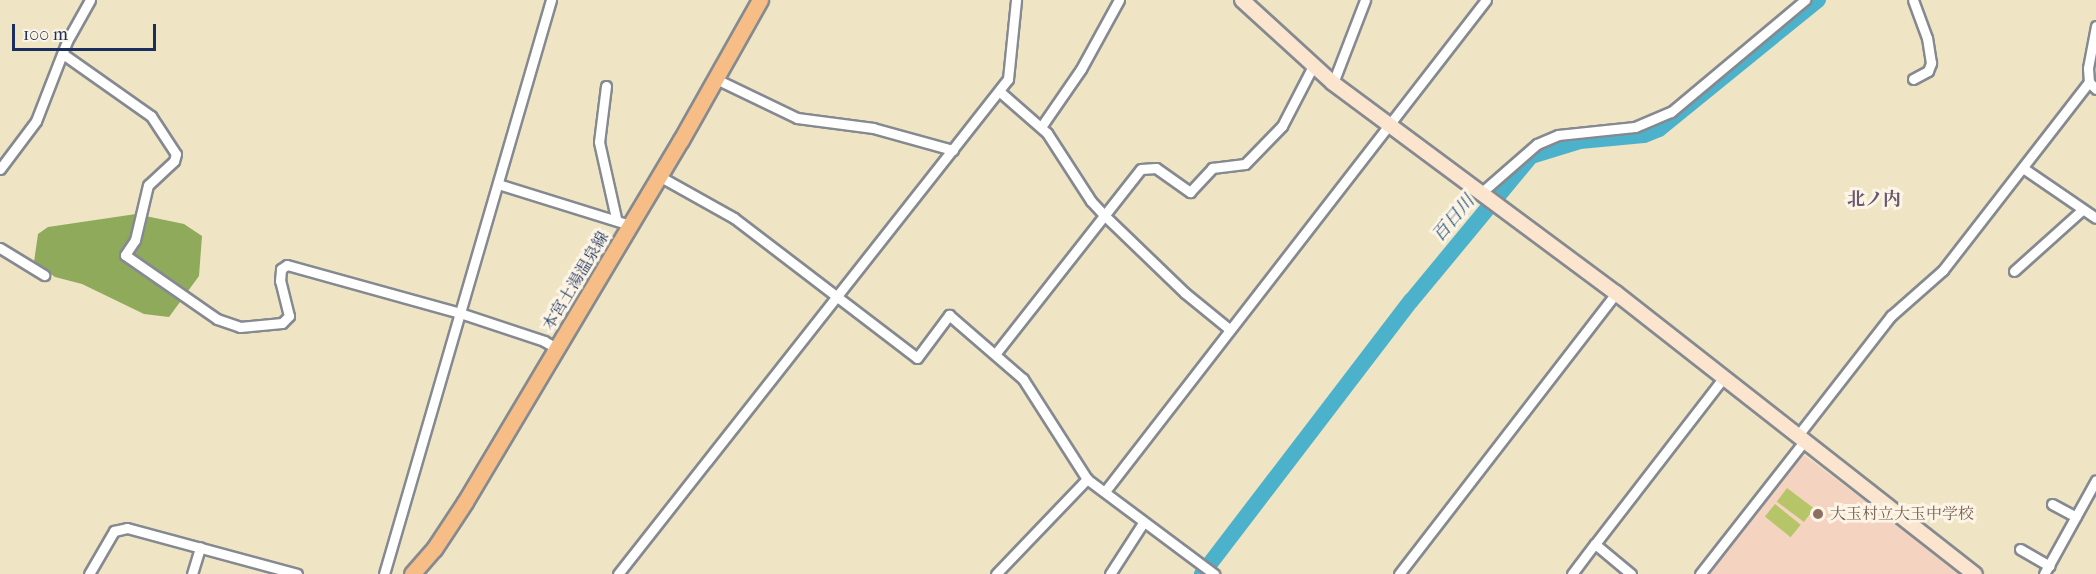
<!DOCTYPE html>
<meta charset="utf-8">
<style>
body{margin:0}
#map{position:relative;width:2096px;height:574px;overflow:hidden;background:#efe4c4;font-family:"IM FELL French Canon","Noto Serif JP",serif}
div>[style]{position:absolute}
.built>*{inset:0;background:#f4d3c0}
.green>*{inset:0;background:#b6c567;transform-origin:0 0}
.forest>*{inset:0;background:#90aa5c}
.river>*{height:16px;margin:-8px;padding:0 8px;transform-origin:8px;border-radius:8px;background:#4cb2cb}
.roads{filter:drop-shadow(2px 0 #858a91) drop-shadow(-2px 0 #858a91) drop-shadow(0 2px #858a91) drop-shadow(0 -2px #858a91)}
.street>*{height:9px;margin:-4.5px;padding:0 4.5px;transform-origin:4.5px;border-radius:4.5px;background:#fff}
.secondary>*{height:14px;margin:-7px;padding:0 7px;transform-origin:7px;border-radius:7px;background:#fbe5cf}
.primary>*{height:15px;margin:-7.5px;padding:0 7.5px;transform-origin:7.5px;border-radius:7.5px;background:#f6be86}
.dots>*{width:16px;height:16px;translate:-50% -50%;box-sizing:border-box;border:3px solid #fcf5e5;border-radius:50%}
span{translate:-50% -50%;white-space:nowrap;text-align:center;line-height:1.15;-webkit-text-stroke:6px #fcf5e5;paint-order:stroke}
.street-label{font-size:16px;color:#1b2f5e}
.education-label{font-size:16px;color:#785e54}
.left{translate:0 -50%;text-align:left}
.neighbourhood-label{font-size:18px;color:#6a5771;font-weight:700}
.water-label{font-size:18px;color:#2a567f;font-style:italic}
.scale{position:absolute;left:12px;top:24px;width:144px;height:27px;box-sizing:border-box;border:3px solid #1b2f5e;border-top:0;padding-left:8px;font-size:18px;line-height:21px;white-space:nowrap;color:#1b2f5e;-webkit-text-stroke:4px #fcf5e5;paint-order:stroke}
</style>
<div id="map">
<div class="built">
<i style="clip-path:polygon(1802px 454px,1963px 574px,1706px 574px)"></i>
</div>
<div class="green">
<i style="left:1787px;top:488px;width:34px;height:17px;rotate:37deg"></i>
<i style="left:1775px;top:504px;width:33px;height:16px;rotate:39deg"></i>
</div>
<div class="forest">
<i style="clip-path:polygon(136px 214px,184px 224px,202px 236px,199px 276px,169px 317px,144px 314px,82px 284px,55px 277px,34px 262px,38px 234px,48px 227px)"></i>
</div>
<div class="river">
<i style="left:1202px;top:574px;width:344px;rotate:-52.6deg"></i>
<i style="left:1411px;top:301px;width:188px;rotate:-50.4deg"></i>
<i style="left:1531px;top:156px;width:51px;rotate:-17deg"></i>
<i style="left:1580px;top:141px;width:64px;rotate:-5.4deg"></i>
<i style="left:1644px;top:135px;width:16px;rotate:-22deg"></i>
<i style="left:1659px;top:129px;width:205px;rotate:-39.1deg"></i>
</div>
<div class="roads">
<div class="street">
<i style="left:2096px;top:26px;width:43px;rotate:100.8deg"></i>
<i style="left:2088px;top:68px;width:14px;rotate:86deg"></i>
<i style="left:2089px;top:82px;width:10px;rotate:45deg"></i>
<i style="left:63px;top:54px;width:108px;rotate:35.2deg"></i>
<i style="left:151px;top:116px;width:45px;rotate:56.7deg"></i>
<i style="left:176px;top:154px;width:7px;rotate:106deg"></i>
<i style="left:174px;top:161px;width:35px;rotate:137deg"></i>
<i style="left:148px;top:185px;width:57px;rotate:103.3deg"></i>
<i style="left:135px;top:240px;width:18px;rotate:124deg"></i>
<i style="left:125px;top:255px;width:112px;rotate:34.8deg"></i>
<i style="left:217px;top:319px;width:24px;rotate:19deg"></i>
<i style="left:240px;top:327px;width:42px;rotate:-5.4deg"></i>
<i style="left:282px;top:323px;width:10px;rotate:-45deg"></i>
<i style="left:289px;top:316px;width:36px;rotate:-104deg"></i>
<i style="left:280px;top:281px;width:12px;rotate:-85deg"></i>
<i style="left:281px;top:269px;width:7px;rotate:-34deg"></i>
<i style="left:287px;top:265px;width:180px;rotate:15.5deg"></i>
<i style="left:460px;top:313px;width:89px;rotate:18.4deg"></i>
<i style="left:544px;top:341px;width:14px;rotate:30deg"></i>
<i style="left:716px;top:79px;width:90px;rotate:25.7deg"></i>
<i style="left:797px;top:118px;width:77px;rotate:7.5deg"></i>
<i style="left:873px;top:128px;width:83px;rotate:15.4deg"></i>
<i style="left:1913px;top:79px;width:17px;rotate:-28deg"></i>
<i style="left:1928px;top:71px;width:9px;rotate:-69deg"></i>
<i style="left:1931px;top:63px;width:25px;rotate:-99deg"></i>
<i style="left:1927px;top:38px;width:40px;rotate:-110.2deg"></i>
<i style="left:1333px;top:83px;width:89px;rotate:-68.9deg"></i>
<i style="left:606px;top:86px;width:56px;rotate:97.1deg"></i>
<i style="left:599px;top:142px;width:78px;rotate:77.4deg"></i>
<i style="left:999px;top:91px;width:64px;rotate:41.2deg"></i>
<i style="left:1047px;top:133px;width:81px;rotate:57.1deg"></i>
<i style="left:1091px;top:201px;width:19px;rotate:47deg"></i>
<i style="left:1104px;top:215px;width:112px;rotate:43.9deg"></i>
<i style="left:1185px;top:293px;width:57px;rotate:39.3deg"></i>
<i style="left:1041px;top:127px;width:70px;rotate:-55.4deg"></i>
<i style="left:1081px;top:69px;width:79px;rotate:-61.2deg"></i>
<i style="left:2023px;top:168px;width:88px;rotate:34.4deg"></i>
<i style="left:0;top:169px;width:60px;rotate:-53.1deg"></i>
<i style="left:36px;top:121px;width:86px;rotate:-68.8deg"></i>
<i style="left:67px;top:41px;width:47px;rotate:-60.7deg"></i>
<i style="left:659px;top:176px;width:86px;rotate:29.2deg"></i>
<i style="left:734px;top:218px;width:230px;rotate:37.4deg"></i>
<i style="left:917px;top:358px;width:54px;rotate:-53.3deg"></i>
<i style="left:949px;top:315px;width:98px;rotate:40.9deg"></i>
<i style="left:1023px;top:379px;width:119px;rotate:57.4deg"></i>
<i style="left:1087px;top:479px;width:159px;rotate:36.8deg"></i>
<i style="left:498px;top:184px;width:138px;rotate:17.3deg"></i>
<i style="left:1482px;top:192px;width:73px;rotate:-41.1deg"></i>
<i style="left:1537px;top:144px;width:23px;rotate:-23deg"></i>
<i style="left:1558px;top:135px;width:77px;rotate:-5.9deg"></i>
<i style="left:1635px;top:127px;width:39px;rotate:-23deg"></i>
<i style="left:1671px;top:112px;width:175px;rotate:-39.9deg"></i>
<i style="left:0;top:248px;width:52px;rotate:31.5deg"></i>
<i style="left:2014px;top:271px;width:91px;rotate:-41.9deg"></i>
<i style="left:996px;top:353px;width:234px;rotate:-51.8deg"></i>
<i style="left:1141px;top:169px;width:15px;rotate:-4deg"></i>
<i style="left:1156px;top:168px;width:42px;rotate:35.2deg"></i>
<i style="left:1190px;top:192px;width:33px;rotate:-47deg"></i>
<i style="left:1212px;top:168px;width:33px;rotate:-7deg"></i>
<i style="left:1245px;top:164px;width:53px;rotate:-45.8deg"></i>
<i style="left:1282px;top:126px;width:68px;rotate:-62.7deg"></i>
<i style="left:1799px;top:434px;width:150px;rotate:-52.1deg"></i>
<i style="left:1891px;top:316px;width:69px;rotate:-41.5deg"></i>
<i style="left:1943px;top:270px;width:238px;rotate:-52.2deg"></i>
<i style="left:1106px;top:490px;width:620px;rotate:-52.21deg"></i>
<i style="left:2052px;top:504px;width:27px;rotate:28deg"></i>
<i style="left:2020px;top:549px;width:34px;rotate:30deg"></i>
<i style="left:89px;top:574px;width:50px;rotate:-59.8deg"></i>
<i style="left:114px;top:531px;width:13px;rotate:-13deg"></i>
<i style="left:127px;top:528px;width:176px;rotate:15.1deg"></i>
<i style="left:192px;top:574px;width:28px;rotate:-73deg"></i>
<i style="left:384px;top:574px;width:598px;rotate:-73.78deg"></i>
<i style="left:618px;top:574px;width:630px;rotate:-51.77deg"></i>
<i style="left:1008px;top:79px;width:79px;rotate:-84.2deg"></i>
<i style="left:996px;top:574px;width:132px;rotate:-46.2deg"></i>
<i style="left:1110px;top:574px;width:61px;rotate:-57.1deg"></i>
<i style="left:1399px;top:574px;width:355px;rotate:-52.3deg"></i>
<i style="left:1572px;top:574px;width:38px;rotate:-53deg"></i>
<i style="left:1631px;top:574px;width:47px;rotate:-140.2deg"></i>
<i style="left:1595px;top:544px;width:211px;rotate:-52.3deg"></i>
<i style="left:1700px;top:574px;width:170px;rotate:-51.9deg"></i>
<i style="left:2044px;top:574px;width:107px;rotate:-61deg"></i>
</div>
<div class="secondary">
<i style="left:1242px;top:0;width:123px;rotate:42.4deg"></i>
<i style="left:1333px;top:83px;width:352px;rotate:36.6deg"></i>
<i style="left:1616px;top:293px;width:456px;rotate:38.1deg"></i>
</div>
<div class="primary">
<i style="left:412px;top:574px;width:33px;rotate:-49deg"></i>
<i style="left:434px;top:549px;width:56px;rotate:-56.6deg"></i>
<i style="left:465px;top:502px;width:422px;rotate:-59.2deg"></i>
<i style="left:681px;top:140px;width:161px;rotate:-60.6deg"></i>
</div>
</div>
<div class="dots">
<i style="left:1818px;top:514px;background:#8d6e63"></i>
</div>
<div class="street-label">
<span style="left:576px;top:281px;rotate:-59deg">本宮土湯温泉線</span>
</div>
<div class="education-label">
<span class="left" style="left:1830px;top:514px">大玉村立大玉中学校</span>
</div>
<div class="neighbourhood-label">
<span style="left:1874px;top:200px">北ノ内</span>
</div>
<div class="water-label">
<span style="left:1454px;top:219px;rotate:-50deg">百日川</span>
</div>
<div class="scale">100 m</div>
</div>
